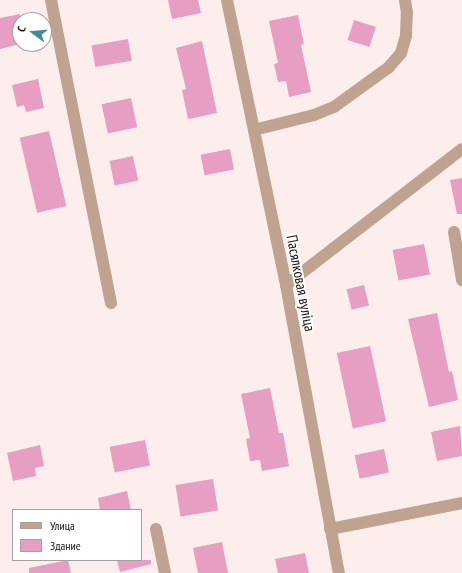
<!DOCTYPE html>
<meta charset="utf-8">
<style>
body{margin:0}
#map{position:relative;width:462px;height:573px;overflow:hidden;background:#fdeeed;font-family:"PT Sans Narrow",sans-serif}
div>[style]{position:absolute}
.building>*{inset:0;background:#e69ec3;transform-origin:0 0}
.minor>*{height:12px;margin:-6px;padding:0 6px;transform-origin:6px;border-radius:6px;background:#bfa28f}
span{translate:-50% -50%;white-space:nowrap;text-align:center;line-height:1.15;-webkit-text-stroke:4px #fff;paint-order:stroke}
.street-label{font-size:15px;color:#1f1313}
.legend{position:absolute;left:12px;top:509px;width:130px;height:52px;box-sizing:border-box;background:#fff;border:1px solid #a5a1a1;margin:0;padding:5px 7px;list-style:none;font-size:12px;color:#1f1313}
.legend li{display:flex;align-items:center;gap:8px;height:20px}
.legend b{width:20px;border:1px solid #a5a1a1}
.north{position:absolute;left:12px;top:12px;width:40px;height:40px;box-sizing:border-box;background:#fff;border:1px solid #a5a1a1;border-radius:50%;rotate:286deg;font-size:11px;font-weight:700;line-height:16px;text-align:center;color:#1f1313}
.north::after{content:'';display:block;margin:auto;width:14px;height:18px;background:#468a98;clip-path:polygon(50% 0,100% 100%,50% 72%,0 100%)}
</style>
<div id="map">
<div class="building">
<i style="clip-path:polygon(168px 0,198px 0,201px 13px,172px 19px)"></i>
<i style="clip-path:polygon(20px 14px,20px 44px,0 49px,0 18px)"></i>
<i style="clip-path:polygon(298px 15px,304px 44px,301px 45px,311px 92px,289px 97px,286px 81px,278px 82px,274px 64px,278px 63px,269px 21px)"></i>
<i style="left:354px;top:20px;width:23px;height:21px;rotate:18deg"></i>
<i style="left:128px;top:39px;width:22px;height:37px;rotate:80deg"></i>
<i style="clip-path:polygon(202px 41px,217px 113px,188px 119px,182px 90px,186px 89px,176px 48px)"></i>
<i style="clip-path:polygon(38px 79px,44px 108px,26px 112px,24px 105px,17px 107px,12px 85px)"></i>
<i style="left:131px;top:98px;width:30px;height:30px;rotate:78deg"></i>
<i style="left:49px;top:131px;width:77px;height:30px;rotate:77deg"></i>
<i style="left:230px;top:149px;width:21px;height:30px;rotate:79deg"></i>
<i style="left:133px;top:156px;width:25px;height:24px;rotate:78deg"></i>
<i style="clip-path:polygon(462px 178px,462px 214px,457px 214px,450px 180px)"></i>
<i style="left:424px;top:244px;width:31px;height:32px;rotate:79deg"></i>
<i style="left:364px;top:285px;width:21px;height:18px;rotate:76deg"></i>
<i style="clip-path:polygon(437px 313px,449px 372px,452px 371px,458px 400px,429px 407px,408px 319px)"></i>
<i style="left:370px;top:346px;width:77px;height:34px;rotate:78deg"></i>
<i style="clip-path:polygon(270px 388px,279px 433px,283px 433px,289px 466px,262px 471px,260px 460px,250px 461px,246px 439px,250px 438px,241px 394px)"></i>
<i style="clip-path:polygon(460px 426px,462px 456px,437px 461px,431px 432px)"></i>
<i style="left:145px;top:440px;width:26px;height:36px;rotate:79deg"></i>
<i style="clip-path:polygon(40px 445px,44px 466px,35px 468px,36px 476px,13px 481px,7px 453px)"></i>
<i style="left:384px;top:449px;width:24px;height:30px;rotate:78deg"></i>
<i style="left:213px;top:479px;width:32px;height:38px;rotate:81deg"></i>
<i style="clip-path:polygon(127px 491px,131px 510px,100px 510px,98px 498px)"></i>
<i style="clip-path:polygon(222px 542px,228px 573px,198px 573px,193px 548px)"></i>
<i style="clip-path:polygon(305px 553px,309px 573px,278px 573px,275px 559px)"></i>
<i style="clip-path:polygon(68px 560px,71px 573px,29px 573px,29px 568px)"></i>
<i style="clip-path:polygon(117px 560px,151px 560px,151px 564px,120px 572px)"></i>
</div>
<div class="minor">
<i style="left:51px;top:0;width:309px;rotate:78.8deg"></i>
<i style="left:227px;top:0;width:291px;rotate:78.3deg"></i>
<i style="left:286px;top:285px;width:293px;rotate:79.6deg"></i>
<i style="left:254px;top:130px;width:62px;rotate:-14deg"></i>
<i style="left:314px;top:115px;width:22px;rotate:-22deg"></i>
<i style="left:334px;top:107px;width:68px;rotate:-36deg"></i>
<i style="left:389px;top:67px;width:18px;rotate:-49deg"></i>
<i style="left:401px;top:53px;width:18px;rotate:-74deg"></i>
<i style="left:406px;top:36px;width:23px;rotate:-88deg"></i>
<i style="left:407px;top:13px;width:13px;rotate:-99deg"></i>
<i style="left:454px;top:232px;width:49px;rotate:80.5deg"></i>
<i style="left:286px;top:285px;width:222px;rotate:-37.7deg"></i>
<i style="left:156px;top:529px;width:45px;rotate:78.4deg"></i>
<i style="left:330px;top:529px;width:135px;rotate:-11.1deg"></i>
</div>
<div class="street-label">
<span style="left:301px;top:283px;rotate:79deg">Пасялковая вуліца</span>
</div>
<ul class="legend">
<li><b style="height:5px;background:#bfa28f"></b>Улица</li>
<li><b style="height:11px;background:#e69ec3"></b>Здание</li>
</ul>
<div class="north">С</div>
</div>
